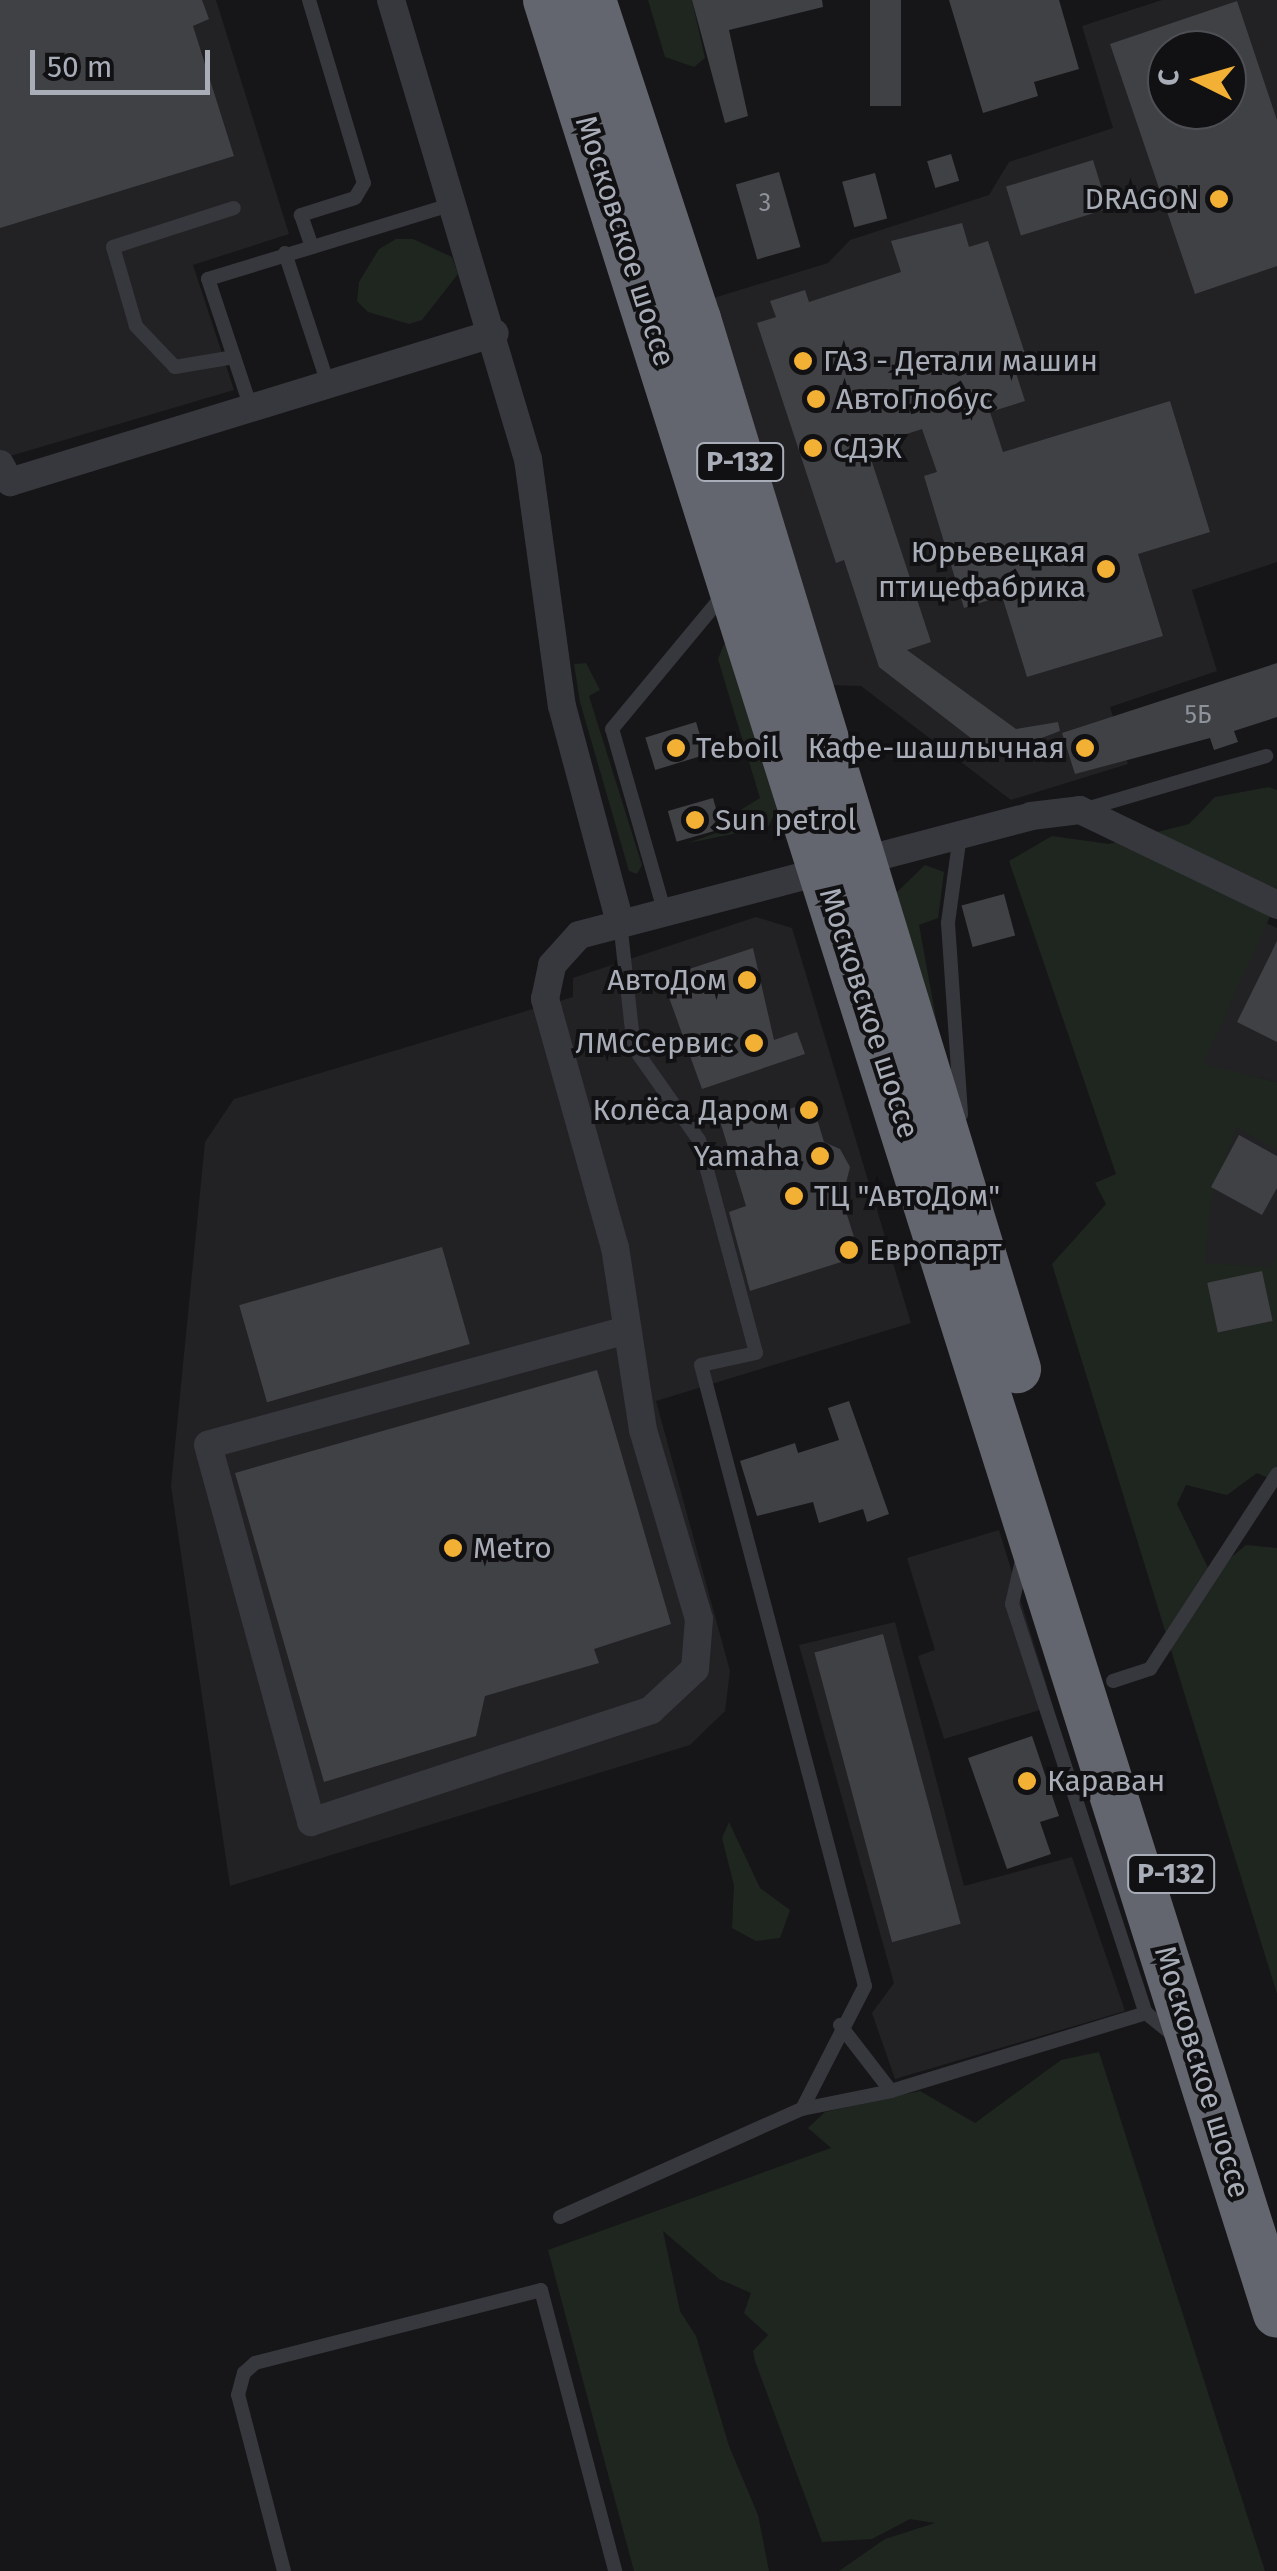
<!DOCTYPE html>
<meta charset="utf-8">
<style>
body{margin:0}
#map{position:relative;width:1277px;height:2571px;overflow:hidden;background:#161618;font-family:"Fira Sans",sans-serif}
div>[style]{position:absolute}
.built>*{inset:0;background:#222225}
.green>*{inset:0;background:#1e261f}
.building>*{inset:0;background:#404145;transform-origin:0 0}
.lane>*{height:14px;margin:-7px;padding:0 7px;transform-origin:7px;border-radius:7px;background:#37383d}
.street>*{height:28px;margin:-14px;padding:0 14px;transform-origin:14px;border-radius:14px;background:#37383d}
.highway>*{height:48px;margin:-24px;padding:0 24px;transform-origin:24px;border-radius:24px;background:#63666e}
.dots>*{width:28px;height:28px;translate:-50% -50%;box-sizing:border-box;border:5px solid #111113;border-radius:50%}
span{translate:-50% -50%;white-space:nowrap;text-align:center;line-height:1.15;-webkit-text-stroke:8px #111113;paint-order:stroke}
.number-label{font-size:25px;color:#8e929b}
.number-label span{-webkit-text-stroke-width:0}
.shield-label span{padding:2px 8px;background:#111113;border:2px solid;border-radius:8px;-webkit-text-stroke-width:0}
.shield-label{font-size:28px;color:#a8adb8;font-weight:700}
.poi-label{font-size:30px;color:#a8adb8}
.right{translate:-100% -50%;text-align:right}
.left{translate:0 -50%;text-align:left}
.street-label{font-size:30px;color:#a8adb8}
.north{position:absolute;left:1147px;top:30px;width:100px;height:100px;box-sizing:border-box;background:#111113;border:2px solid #4d4f55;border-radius:50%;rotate:275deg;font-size:28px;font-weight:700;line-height:40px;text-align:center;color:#a8adb8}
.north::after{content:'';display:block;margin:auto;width:35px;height:45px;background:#f2b134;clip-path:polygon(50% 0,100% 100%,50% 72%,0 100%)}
.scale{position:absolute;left:30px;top:50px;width:180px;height:45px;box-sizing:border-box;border:5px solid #a8adb8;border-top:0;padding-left:12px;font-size:30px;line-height:35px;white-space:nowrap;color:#a8adb8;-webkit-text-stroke:8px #111113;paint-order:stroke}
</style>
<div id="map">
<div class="built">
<i style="clip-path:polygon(0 0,216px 0,289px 234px,193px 265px,234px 390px,0 459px)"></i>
<i style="clip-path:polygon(evenodd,1162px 0,1277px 0,1277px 562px,1192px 590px,1217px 671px,1110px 707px,1128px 764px,1011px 800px,861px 686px,828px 685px,707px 300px,828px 263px,850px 240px,989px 195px,1009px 162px,1113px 128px,1082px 26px,1162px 0,1167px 50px,1227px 50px,1227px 110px,1167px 110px,1167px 50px)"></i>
<i style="clip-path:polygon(756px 917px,792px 928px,911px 1323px,656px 1401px,730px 1671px,725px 1711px,690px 1745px,230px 1886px,171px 1486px,205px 1142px,234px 1099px,573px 997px,573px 978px)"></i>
<i style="clip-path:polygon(1264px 922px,1277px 928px,1277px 1082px,1202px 1065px)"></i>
<i style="clip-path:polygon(1277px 1107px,1277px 1467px,1215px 1356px,1192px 1272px,1200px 1193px,1232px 1124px)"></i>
<i style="clip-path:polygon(999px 1530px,1053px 1706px,944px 1739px,918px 1656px,935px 1650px,907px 1558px)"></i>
<i style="clip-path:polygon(895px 1622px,964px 1886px,1072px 1857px,1125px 2011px,895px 2079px,872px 2013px,894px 1983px,799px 1645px)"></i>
</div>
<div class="green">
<i style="clip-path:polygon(648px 0,692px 0,705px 58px,694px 67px,665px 57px)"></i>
<i style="clip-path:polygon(396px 239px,413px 239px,452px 257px,458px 274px,422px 320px,409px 324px,368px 312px,357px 301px,359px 282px,379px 249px)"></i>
<i style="clip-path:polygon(724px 644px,731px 646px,780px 802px,768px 827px,688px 843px,733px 827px,731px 816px,760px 798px,718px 659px)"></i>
<i style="clip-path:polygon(586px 663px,600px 690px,589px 696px,642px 865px,637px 874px,629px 871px,580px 702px,574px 664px)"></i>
<i style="clip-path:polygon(evenodd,1269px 787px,1277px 790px,1277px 901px,1203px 1064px,1277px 1082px,1277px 1149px,1236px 1127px,1210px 1204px,1205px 1263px,1269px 1267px,1277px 1255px,1277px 1482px,1257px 1473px,1227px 1495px,1186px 1485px,1177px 1504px,1211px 1574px,1246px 1545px,1277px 1548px,1277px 1994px,1052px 1264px,1106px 1204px,1095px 1183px,1116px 1174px,1009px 861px,1052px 836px,1109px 844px,1189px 824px,1215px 797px,1269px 787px,1262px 1271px,1272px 1321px,1218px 1333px,1207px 1283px,1262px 1271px)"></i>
<i style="clip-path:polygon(925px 865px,944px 872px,938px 918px,919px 925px,947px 1079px,895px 894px)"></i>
<i style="clip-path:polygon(729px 1822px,760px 1888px,790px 1910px,780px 1938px,756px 1941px,732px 1928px,734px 1885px,722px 1838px)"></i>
<i style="clip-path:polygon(1099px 2052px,1265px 2571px,839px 2571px,885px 2539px,935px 2523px,910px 2519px,872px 2539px,822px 2542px,755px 2361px,753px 2351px,768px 2335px,744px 2313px,751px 2293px,719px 2279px,663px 2231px,680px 2311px,696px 2336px,729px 2446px,758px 2515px,769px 2571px,634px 2571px,548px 2250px,831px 2148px,808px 2128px,825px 2112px,920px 2091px,975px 2123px,1061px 2060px)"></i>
</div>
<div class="building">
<i style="clip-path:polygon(0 0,202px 0,209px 19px,193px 26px,234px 156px,0 228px)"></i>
<i style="clip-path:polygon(692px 0,822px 0,823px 7px,729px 30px,748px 116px,725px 123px)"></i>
<i style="left:870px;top:0;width:31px;height:106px"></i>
<i style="clip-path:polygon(949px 0,1059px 0,1079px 69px,1034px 82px,1038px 96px,983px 113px)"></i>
<i style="clip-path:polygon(evenodd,1237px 1px,1277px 120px,1277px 266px,1195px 294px,1110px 44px,1237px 1px,1167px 50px,1227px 50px,1227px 110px,1167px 110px,1167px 50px)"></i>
<i style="left:951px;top:154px;width:28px;height:25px;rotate:73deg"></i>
<i style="left:1093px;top:160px;width:51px;height:91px;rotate:73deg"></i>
<i style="left:779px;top:172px;width:78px;height:45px;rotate:74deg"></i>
<i style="left:875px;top:173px;width:47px;height:34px;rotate:75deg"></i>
<i style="clip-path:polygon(962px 223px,969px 247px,988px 241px,1029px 366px,1015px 370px,1025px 401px,990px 412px,1003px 452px,1170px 401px,1210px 532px,1138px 554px,1163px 636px,1027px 677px,1002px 596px,964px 608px,924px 476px,937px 472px,922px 429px,867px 447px,931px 642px,907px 650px,1016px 729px,1058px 722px,1060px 731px,994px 756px,879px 667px,844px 560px,836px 563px,757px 323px,776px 317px,770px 301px,805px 290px,809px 302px,901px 272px,891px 241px)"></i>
<i style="clip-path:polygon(1277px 663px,1277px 717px,1234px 731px,1238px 742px,1214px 750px,1210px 738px,1075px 774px,1062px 733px)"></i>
<i style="left:696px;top:722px;width:34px;height:53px;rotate:73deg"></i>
<i style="left:713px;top:798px;width:32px;height:47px;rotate:74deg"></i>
<i style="left:1004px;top:894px;width:43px;height:44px;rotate:75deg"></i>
<i style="clip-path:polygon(1277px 941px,1277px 1042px,1237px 1022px)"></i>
<i style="clip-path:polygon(753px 948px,774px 1040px,797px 1032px,805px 1054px,702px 1089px,662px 978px)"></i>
<i style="clip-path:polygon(812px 1102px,824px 1142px,840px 1149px,850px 1167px,842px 1199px,860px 1256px,750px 1291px,729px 1212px,746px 1206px,720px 1121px,747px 1112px,750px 1121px)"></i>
<i style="clip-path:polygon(1239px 1135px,1277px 1156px,1277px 1188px,1262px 1215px,1211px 1187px)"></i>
<i style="left:442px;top:1247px;width:101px;height:211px;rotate:74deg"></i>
<i style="left:1262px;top:1271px;width:51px;height:56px;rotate:78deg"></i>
<i style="clip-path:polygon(597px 1370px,671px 1624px,594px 1649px,599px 1663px,485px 1696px,476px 1736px,324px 1782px,235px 1473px)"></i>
<i style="clip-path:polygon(849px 1401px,889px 1514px,867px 1522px,863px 1509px,819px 1523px,813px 1502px,757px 1516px,740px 1461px,795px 1443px,798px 1453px,839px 1440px,828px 1408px)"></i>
<i style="left:883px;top:1634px;width:300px;height:71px;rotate:75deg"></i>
<i style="clip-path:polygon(1032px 1736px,1059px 1816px,1040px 1822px,1051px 1854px,1007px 1869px,968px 1758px)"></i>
</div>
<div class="lane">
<i style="left:309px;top:0;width:191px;rotate:73.3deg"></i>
<i style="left:364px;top:183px;width:17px;rotate:121deg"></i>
<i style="left:355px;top:198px;width:57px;rotate:162.5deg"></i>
<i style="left:301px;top:215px;width:34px;rotate:71deg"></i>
<i style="left:285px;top:253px;width:138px;rotate:71.8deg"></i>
<i style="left:234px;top:357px;width:60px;rotate:170.4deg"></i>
<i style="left:175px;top:367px;width:57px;rotate:-133.6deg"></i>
<i style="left:136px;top:326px;width:82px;rotate:-106.2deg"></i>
<i style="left:113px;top:247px;width:127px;rotate:-17.9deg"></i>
<i style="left:251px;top:408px;width:136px;rotate:-108.4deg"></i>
<i style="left:208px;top:279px;width:256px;rotate:-17deg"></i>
<i style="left:1086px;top:809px;width:188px;rotate:-16.4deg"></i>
<i style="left:960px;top:835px;width:89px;rotate:97.8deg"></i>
<i style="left:948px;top:923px;width:192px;rotate:86.1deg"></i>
<i style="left:664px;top:910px;width:188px;rotate:-106deg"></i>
<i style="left:612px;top:729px;width:177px;rotate:-50.3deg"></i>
<i style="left:620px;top:922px;width:127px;rotate:83.7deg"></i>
<i style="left:634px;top:1048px;width:113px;rotate:54.8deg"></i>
<i style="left:699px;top:1140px;width:220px;rotate:75deg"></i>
<i style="left:756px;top:1353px;width:56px;rotate:167.7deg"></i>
<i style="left:701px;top:1365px;width:642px;rotate:75.21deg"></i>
<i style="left:865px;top:1986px;width:138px;rotate:117.1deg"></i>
<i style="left:1023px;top:1556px;width:49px;rotate:102.9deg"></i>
<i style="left:1012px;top:1604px;width:430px;rotate:71.9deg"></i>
<i style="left:1113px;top:1681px;width:39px;rotate:-18deg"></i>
<i style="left:1150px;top:1669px;width:233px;rotate:-56.9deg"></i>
<i style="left:840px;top:2025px;width:83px;rotate:52.3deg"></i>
<i style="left:560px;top:2217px;width:265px;rotate:-24.1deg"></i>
<i style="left:802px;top:2109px;width:91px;rotate:-11.4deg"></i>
<i style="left:891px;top:2091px;width:267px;rotate:-17deg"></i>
<i style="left:1146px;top:2013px;width:35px;rotate:39deg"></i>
<i style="left:284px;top:2571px;width:182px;rotate:-104.6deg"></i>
<i style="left:238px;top:2395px;width:23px;rotate:-75deg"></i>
<i style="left:244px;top:2373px;width:15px;rotate:-42deg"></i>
<i style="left:255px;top:2363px;width:295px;rotate:-14.3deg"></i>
<i style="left:541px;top:2290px;width:291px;rotate:75.2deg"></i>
</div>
<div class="street">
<i style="left:391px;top:0;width:479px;rotate:73.4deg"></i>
<i style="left:528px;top:459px;width:249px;rotate:82.2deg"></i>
<i style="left:562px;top:706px;width:224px;rotate:75deg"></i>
<i style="left:0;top:464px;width:21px;rotate:61deg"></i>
<i style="left:10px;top:482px;width:507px;rotate:-17.08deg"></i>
<i style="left:627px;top:1330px;width:434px;rotate:164.7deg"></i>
<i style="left:208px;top:1445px;width:391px;rotate:74.7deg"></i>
<i style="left:311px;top:1822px;width:358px;rotate:-18.2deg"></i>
<i style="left:651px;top:1710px;width:60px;rotate:-43deg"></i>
<i style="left:695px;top:1669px;width:50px;rotate:-85.4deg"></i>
<i style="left:699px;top:1619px;width:197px;rotate:-106.5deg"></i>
<i style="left:643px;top:1430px;width:184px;rotate:-98.7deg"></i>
<i style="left:615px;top:1248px;width:259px;rotate:-105.7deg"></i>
<i style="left:545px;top:999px;width:35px;rotate:-78deg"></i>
<i style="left:552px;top:965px;width:40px;rotate:-48deg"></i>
<i style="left:579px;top:935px;width:467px;rotate:-14.7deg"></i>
<i style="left:1031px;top:816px;width:49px;rotate:-7deg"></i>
<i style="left:1080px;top:810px;width:219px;rotate:25.7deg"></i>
</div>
<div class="highway">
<i style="left:547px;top:0;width:2426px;rotate:72.49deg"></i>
<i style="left:592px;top:0;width:336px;rotate:71.8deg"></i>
<i style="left:697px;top:319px;width:1098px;rotate:73.05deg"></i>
</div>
<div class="dots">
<i style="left:1219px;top:199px;background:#f2b134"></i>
<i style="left:803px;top:361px;background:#f2b134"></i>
<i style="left:816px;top:399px;background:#f2b134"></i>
<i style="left:813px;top:448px;background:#f2b134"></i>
<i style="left:1106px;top:569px;background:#f2b134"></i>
<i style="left:676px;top:748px;background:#f2b134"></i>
<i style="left:1085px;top:748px;background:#f2b134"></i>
<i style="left:695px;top:820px;background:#f2b134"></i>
<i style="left:747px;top:980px;background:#f2b134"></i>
<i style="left:754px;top:1043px;background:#f2b134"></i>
<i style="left:809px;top:1110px;background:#f2b134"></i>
<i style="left:820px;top:1156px;background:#f2b134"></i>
<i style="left:794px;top:1196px;background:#f2b134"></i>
<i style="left:849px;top:1250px;background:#f2b134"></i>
<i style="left:453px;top:1548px;background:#f2b134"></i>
<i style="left:1027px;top:1781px;background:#f2b134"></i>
</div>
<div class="number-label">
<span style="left:765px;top:203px">3</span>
<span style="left:1198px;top:715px">5Б</span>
</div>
<div class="shield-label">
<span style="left:740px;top:462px">Р-132</span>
<span style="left:1171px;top:1874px">Р-132</span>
</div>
<div class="poi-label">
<span class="right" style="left:1199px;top:199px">DRAGON</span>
<span class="left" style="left:823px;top:361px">ГАЗ - Детали машин</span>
<span class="left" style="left:836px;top:399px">АвтоГлобус</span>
<span class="left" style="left:833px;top:448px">СДЭК</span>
<span class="right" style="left:1086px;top:569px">Юрьевецкая<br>птицефабрика</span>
<span class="left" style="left:696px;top:748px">Teboil</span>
<span class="right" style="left:1065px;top:748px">Кафе-шашлычная</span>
<span class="left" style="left:715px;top:820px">Sun petrol</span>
<span class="right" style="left:727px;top:980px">АвтоДом</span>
<span class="right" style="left:734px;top:1043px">ЛМССервис</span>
<span class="right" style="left:789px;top:1110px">Колёса Даром</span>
<span class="right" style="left:800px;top:1156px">Yamaha</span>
<span class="left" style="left:814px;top:1196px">ТЦ "АвтоДом"</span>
<span class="left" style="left:869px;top:1250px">Европарт</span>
<span class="left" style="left:473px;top:1548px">Metro</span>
<span class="left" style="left:1047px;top:1781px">Караван</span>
</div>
<div class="street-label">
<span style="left:625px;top:241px;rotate:72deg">Московское шоссе</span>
<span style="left:869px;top:1013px;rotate:72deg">Московское шоссе</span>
<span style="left:1202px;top:2072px;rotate:73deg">Московское шоссе</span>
</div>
<div class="north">С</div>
<div class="scale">50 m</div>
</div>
